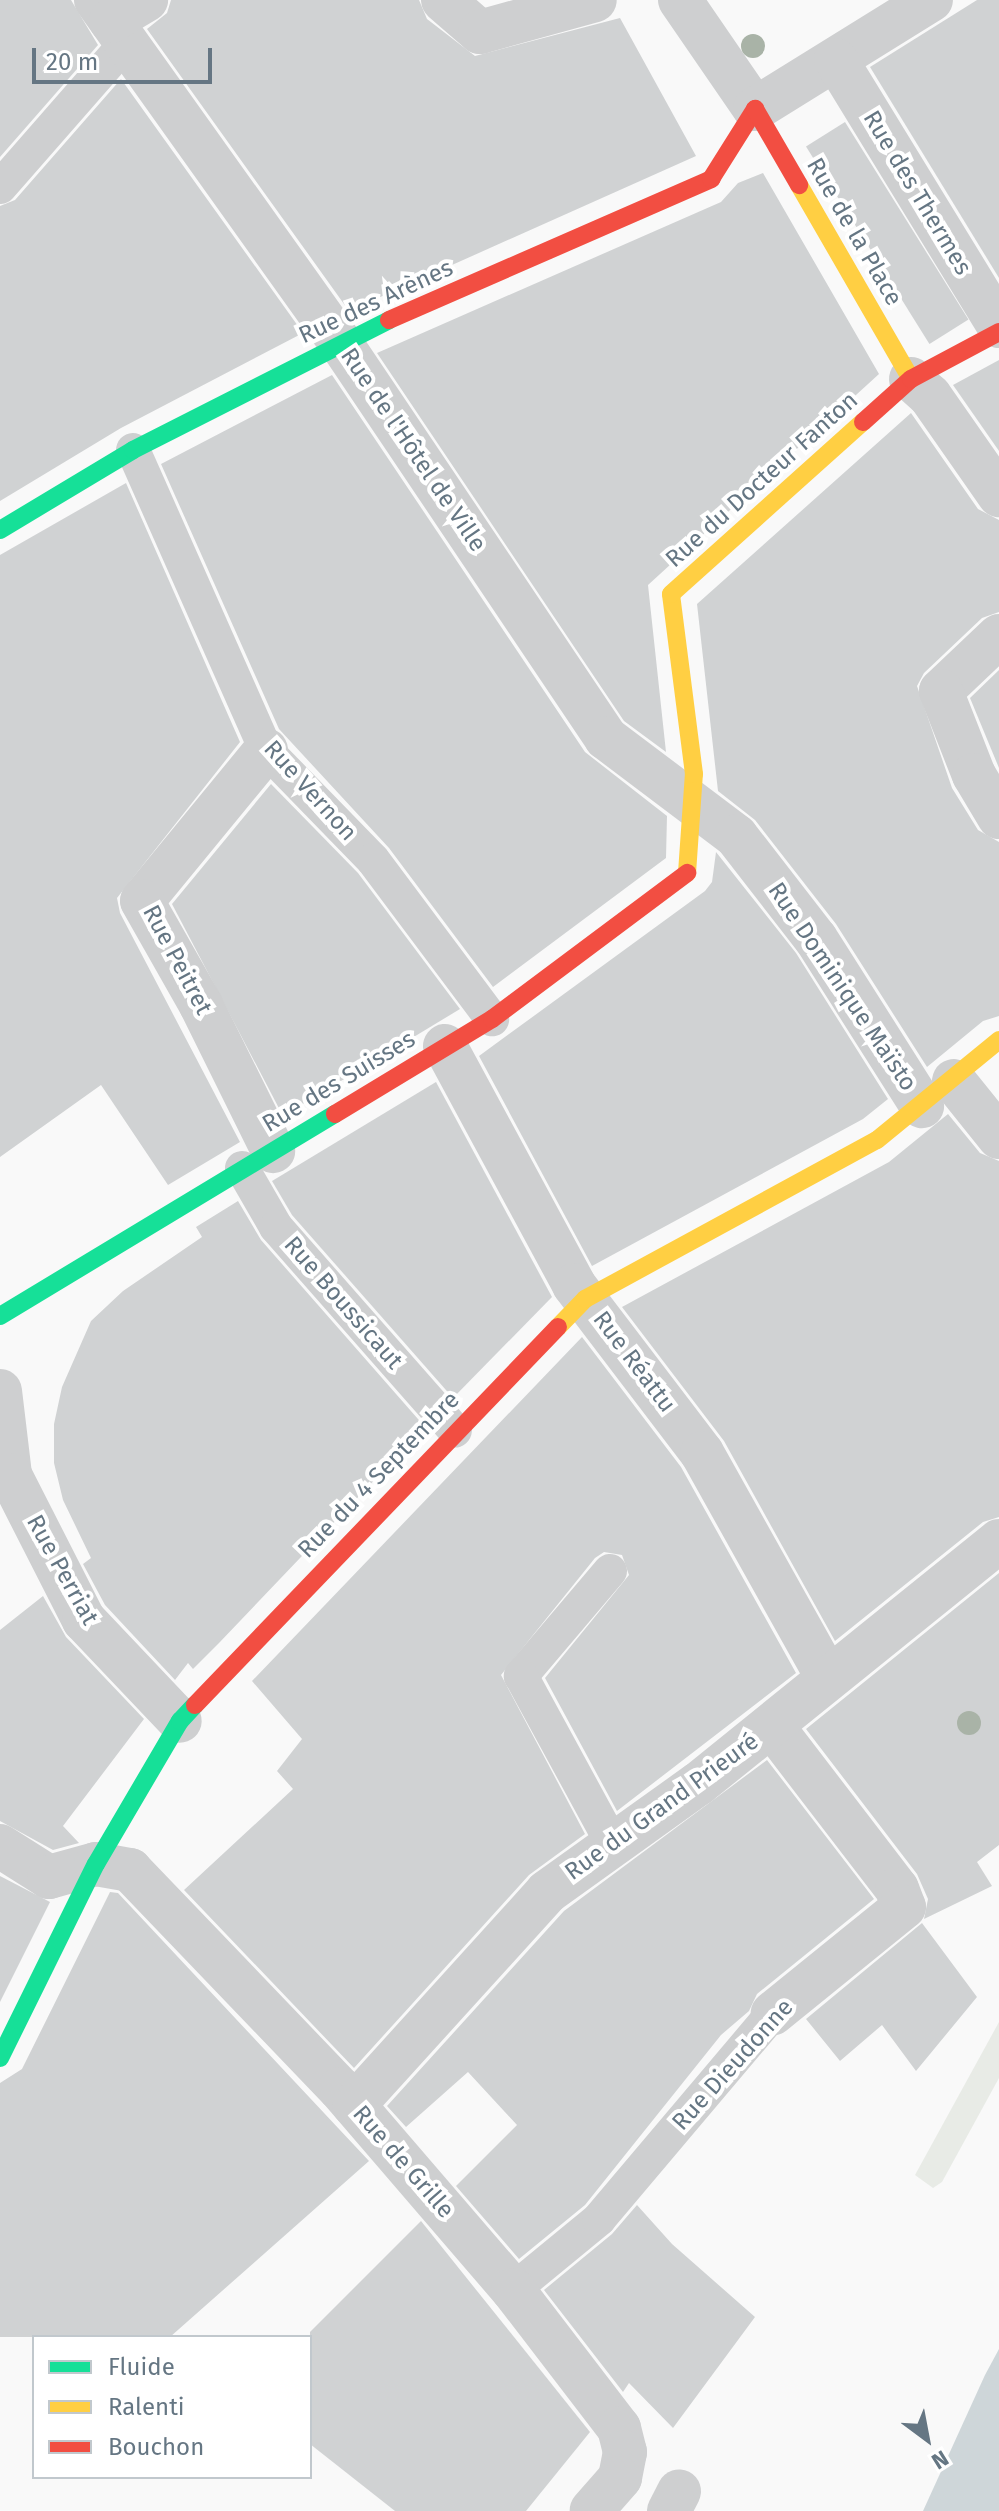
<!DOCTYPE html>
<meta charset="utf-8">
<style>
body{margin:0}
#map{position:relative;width:999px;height:2511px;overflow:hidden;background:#f9f9f9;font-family:"Fira Sans",sans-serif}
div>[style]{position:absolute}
.green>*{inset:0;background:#e8ebe6}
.water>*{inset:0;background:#ced6d9}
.building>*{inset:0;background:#d0d2d3;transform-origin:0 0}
.lane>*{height:34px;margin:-17px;padding:0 17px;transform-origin:17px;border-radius:17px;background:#cecfd0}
.street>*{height:44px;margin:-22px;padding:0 22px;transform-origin:22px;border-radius:22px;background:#cecfd0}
.fast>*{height:18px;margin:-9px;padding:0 9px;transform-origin:9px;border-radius:9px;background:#16e098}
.slow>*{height:18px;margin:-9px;padding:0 9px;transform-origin:9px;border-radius:9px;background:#ffcf43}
.jam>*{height:18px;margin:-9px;padding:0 9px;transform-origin:9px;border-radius:9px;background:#f24e42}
.trees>*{width:24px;height:24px;margin:-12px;border-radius:50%;background:#a9b3a7}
span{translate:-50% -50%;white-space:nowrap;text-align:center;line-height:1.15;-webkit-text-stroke:8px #fff;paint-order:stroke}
.street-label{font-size:24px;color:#657683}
.legend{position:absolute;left:32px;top:2335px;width:280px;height:144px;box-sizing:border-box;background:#fff;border:2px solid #c1c8cd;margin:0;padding:10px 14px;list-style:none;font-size:24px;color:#657683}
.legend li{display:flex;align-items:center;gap:16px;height:40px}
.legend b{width:40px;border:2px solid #c1c8cd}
.north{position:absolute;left:887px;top:2399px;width:80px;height:80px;-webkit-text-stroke:6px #fff;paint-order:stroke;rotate:148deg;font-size:22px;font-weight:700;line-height:32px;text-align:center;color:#657683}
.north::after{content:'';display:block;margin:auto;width:28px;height:36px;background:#657683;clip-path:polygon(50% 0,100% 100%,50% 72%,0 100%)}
.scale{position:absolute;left:32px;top:48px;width:180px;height:36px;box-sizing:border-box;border:4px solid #657683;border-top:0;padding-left:10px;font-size:24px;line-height:28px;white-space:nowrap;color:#657683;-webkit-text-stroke:6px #fff;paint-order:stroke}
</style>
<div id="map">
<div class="green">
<i style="clip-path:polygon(999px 2022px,999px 2078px,942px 2182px,933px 2188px,915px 2175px)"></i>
</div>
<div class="water">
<i style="clip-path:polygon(999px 2349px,999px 2511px,923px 2511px,985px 2375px)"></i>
</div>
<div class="building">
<i style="clip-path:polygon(0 0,71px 0,98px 45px,0 157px)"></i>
<i style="clip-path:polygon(171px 0,419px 0,427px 19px,475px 56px,620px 18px,696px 156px,349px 311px,147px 29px,167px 13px)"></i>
<i style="clip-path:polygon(977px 0,999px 0,999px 278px,870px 67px)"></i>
<i style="clip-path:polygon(121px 79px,303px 333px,121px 428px,0 501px,0 206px,15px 200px)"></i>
<i style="left:845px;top:122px;width:233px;height:46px;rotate:58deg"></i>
<i style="clip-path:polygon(763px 173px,879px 374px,648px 585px,666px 752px,624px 721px,377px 353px,721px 202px,738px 183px)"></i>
<i style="clip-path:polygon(999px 360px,999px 451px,953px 385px)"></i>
<i style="clip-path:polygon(332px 375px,585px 752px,667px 816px,666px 858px,493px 987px,389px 848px,279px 729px,161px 464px)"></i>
<i style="clip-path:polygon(911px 413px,978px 509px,999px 520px,999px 612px,982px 618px,924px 673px,917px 686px,952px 788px,978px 830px,999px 842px,999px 1016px,983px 1021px,927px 1067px,836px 924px,755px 820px,718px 791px,697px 604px)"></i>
<i style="clip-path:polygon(126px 483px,240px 742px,117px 898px,120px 913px,240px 1142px,168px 1185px,101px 1085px,0 1157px,0 555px)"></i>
<i style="clip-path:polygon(999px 670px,999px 768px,970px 698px)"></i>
<i style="clip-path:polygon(271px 784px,358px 873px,460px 1009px,283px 1116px,172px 904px)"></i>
<i style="clip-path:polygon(716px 852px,796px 953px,888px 1099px,863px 1119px,592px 1266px,479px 1056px,705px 891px,712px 882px)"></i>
<i style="clip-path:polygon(436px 1082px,552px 1297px,453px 1398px,292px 1215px,272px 1181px)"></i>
<i style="clip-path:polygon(948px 1114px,980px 1153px,999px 1161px,999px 1517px,983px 1522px,835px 1641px,724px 1441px,622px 1307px,889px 1162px)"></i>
<i style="clip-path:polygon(238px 1201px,261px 1240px,425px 1427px,219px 1643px,193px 1669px,188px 1663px,175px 1680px,105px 1605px,83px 1564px,91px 1558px,63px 1500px,54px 1463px,54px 1424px,62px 1387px,91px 1321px,123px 1291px,202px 1237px,196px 1227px)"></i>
<i style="clip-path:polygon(582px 1337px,681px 1467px,796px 1673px,617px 1811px,545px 1678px,629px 1575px,622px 1555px,604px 1552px,595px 1558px,501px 1675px,585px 1834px,529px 1875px,354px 2068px,184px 1890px,293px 1789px,277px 1771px,302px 1739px,252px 1681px)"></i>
<i style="clip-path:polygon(999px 1573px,999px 1845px,977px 1862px,992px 1886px,924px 1919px,928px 1899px,917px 1874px,806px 1729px)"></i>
<i style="clip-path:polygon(43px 1596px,66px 1637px,144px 1719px,63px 1826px,79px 1843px,53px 1850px,0 1821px,0 1630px)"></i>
<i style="clip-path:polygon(767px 1760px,874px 1899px,757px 1994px,749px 2011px,721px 2035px,585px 2205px,519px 2259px,456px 2186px,517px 2125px,468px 2072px,406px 2127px,387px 2106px,564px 1911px)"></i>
<i style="clip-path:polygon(0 1876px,50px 1902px,0 2002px)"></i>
<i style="clip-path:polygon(110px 1892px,118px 1893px,369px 2161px,170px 2337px,0 2337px,0 2083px,22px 2069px)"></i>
<i style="clip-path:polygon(922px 1923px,977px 1997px,916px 2071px,882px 2025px,840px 2061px,806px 2019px)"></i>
<i style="clip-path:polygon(637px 2205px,672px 2244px,755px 2317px,673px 2428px,629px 2383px,623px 2392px,544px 2290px,612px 2234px)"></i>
<i style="clip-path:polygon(421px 2221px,590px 2432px,526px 2511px,395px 2511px,310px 2444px,310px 2332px)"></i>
</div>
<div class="lane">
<i style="left:0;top:187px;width:193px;rotate:-48.8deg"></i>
<i style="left:133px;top:450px;width:328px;rotate:66.1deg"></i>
<i style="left:266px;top:750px;width:153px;rotate:45.8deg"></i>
<i style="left:373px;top:860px;width:199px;rotate:53.2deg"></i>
<i style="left:242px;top:1168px;width:68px;rotate:60deg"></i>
<i style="left:276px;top:1227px;width:271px;rotate:48.7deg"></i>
<i style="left:610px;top:1571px;width:138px;rotate:130.3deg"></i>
<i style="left:521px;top:1676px;width:190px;rotate:61.4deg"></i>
<i style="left:513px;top:2290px;width:112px;rotate:-39.5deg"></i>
<i style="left:599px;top:2219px;width:270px;rotate:-49.8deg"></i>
</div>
<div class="street">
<i style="left:96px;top:0;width:420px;rotate:54.5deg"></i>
<i style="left:340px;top:342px;width:477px;rotate:56.1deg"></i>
<i style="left:606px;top:738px;width:163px;rotate:37deg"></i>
<i style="left:736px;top:836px;width:130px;rotate:52.2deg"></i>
<i style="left:816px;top:939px;width:198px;rotate:57.6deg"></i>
<i style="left:443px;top:0;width:49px;rotate:40.9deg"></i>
<i style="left:480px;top:32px;width:119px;rotate:-15.5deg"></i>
<i style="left:680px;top:0;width:132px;rotate:55.5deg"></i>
<i style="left:755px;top:109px;width:207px;rotate:-31.8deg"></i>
<i style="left:111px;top:21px;width:41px;rotate:-31deg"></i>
<i style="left:836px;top:60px;width:312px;rotate:58.5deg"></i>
<i style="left:911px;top:379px;width:25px;rotate:42deg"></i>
<i style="left:930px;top:396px;width:121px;rotate:55.1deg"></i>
<i style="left:999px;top:636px;width:80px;rotate:136.5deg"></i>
<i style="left:941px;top:691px;width:90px;rotate:68.6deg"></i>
<i style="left:974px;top:775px;width:49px;rotate:59.2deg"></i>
<i style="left:266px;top:750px;width:195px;rotate:129.4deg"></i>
<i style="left:142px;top:901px;width:120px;rotate:60.4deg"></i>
<i style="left:201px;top:1005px;width:163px;rotate:63.7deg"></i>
<i style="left:445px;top:1046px;width:272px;rotate:61.6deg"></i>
<i style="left:574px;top:1285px;width:211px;rotate:52.7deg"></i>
<i style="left:702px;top:1453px;width:257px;rotate:60.8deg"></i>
<i style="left:954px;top:1081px;width:72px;rotate:51.2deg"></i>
<i style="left:0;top:1391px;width:85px;rotate:83.2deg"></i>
<i style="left:10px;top:1475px;width:163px;rotate:63deg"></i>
<i style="left:84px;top:1620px;width:139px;rotate:46.5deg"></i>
<i style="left:772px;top:1726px;width:205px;rotate:52.5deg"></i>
<i style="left:897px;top:1889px;width:19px;rotate:69deg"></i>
<i style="left:904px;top:1907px;width:169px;rotate:141deg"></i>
<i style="left:0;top:1846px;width:58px;rotate:32.3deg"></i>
<i style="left:49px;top:1877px;width:49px;rotate:-15.5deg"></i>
<i style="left:96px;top:1864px;width:35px;rotate:10deg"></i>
<i style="left:130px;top:1870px;width:303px;rotate:46.2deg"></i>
<i style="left:340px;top:2089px;width:265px;rotate:49.3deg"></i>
<i style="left:513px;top:2290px;width:174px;rotate:52.5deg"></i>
<i style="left:619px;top:2428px;width:25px;rotate:76deg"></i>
<i style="left:625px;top:2452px;width:26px;rotate:101deg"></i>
<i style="left:620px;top:2478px;width:43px;rotate:131.2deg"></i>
<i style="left:354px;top:2105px;width:287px;rotate:-47.8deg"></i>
<i style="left:547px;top:1892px;width:186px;rotate:-35.6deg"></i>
<i style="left:698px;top:1784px;width:387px;rotate:-38.9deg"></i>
<i style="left:669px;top:2511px;width:22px;rotate:-63deg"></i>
</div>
<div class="fast">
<i style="left:0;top:530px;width:155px;rotate:-31deg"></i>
<i style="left:133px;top:450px;width:287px;rotate:-26.9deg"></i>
<i style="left:0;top:1316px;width:391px;rotate:-31.1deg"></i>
<i style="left:0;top:2058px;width:216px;rotate:-63.7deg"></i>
<i style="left:96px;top:1864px;width:166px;rotate:-59.6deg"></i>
<i style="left:180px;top:1721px;width:22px;rotate:-47deg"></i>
</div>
<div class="slow">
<i style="left:799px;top:185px;width:224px;rotate:60deg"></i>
<i style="left:687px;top:873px;width:99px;rotate:-86deg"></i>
<i style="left:694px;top:774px;width:181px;rotate:-97.3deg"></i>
<i style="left:671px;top:594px;width:258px;rotate:-41.9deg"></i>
<i style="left:558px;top:1327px;width:39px;rotate:-46deg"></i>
<i style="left:585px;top:1299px;width:332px;rotate:-28.6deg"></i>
<i style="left:877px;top:1140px;width:158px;rotate:-39.3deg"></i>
</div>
<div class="jam">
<i style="left:389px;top:320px;width:352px;rotate:-23.6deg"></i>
<i style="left:711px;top:179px;width:83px;rotate:-57.8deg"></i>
<i style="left:755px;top:109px;width:88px;rotate:59.9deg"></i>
<i style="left:863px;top:422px;width:64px;rotate:-41.9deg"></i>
<i style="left:911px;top:379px;width:100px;rotate:-28.1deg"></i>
<i style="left:335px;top:1114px;width:184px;rotate:-31.2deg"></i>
<i style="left:492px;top:1019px;width:244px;rotate:-36.8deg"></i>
<i style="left:195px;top:1705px;width:524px;rotate:-46.16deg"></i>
</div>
<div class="trees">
<i style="left:753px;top:46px"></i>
<i style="left:969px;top:1723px"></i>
</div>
<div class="street-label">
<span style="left:917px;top:193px;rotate:59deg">Rue des Thermes</span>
<span style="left:854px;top:232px;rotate:60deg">Rue de la Place</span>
<span style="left:376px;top:302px;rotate:-25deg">Rue des Arènes</span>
<span style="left:413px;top:450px;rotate:56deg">Rue de l'Hôtel de Ville</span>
<span style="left:762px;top:480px;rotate:-42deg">Rue du Docteur Fanton</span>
<span style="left:310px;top:791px;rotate:48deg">Rue Vernon</span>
<span style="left:177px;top:960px;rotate:62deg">Rue Peitret</span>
<span style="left:842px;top:987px;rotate:56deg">Rue Dominique Maïsto</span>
<span style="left:339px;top:1082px;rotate:-31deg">Rue des Suisses</span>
<span style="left:343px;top:1303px;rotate:49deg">Rue Boussicaut</span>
<span style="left:634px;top:1362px;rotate:53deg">Rue Réattu</span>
<span style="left:379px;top:1475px;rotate:-46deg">Rue du 4 Septembre</span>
<span style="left:62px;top:1570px;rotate:61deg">Rue Perriat</span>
<span style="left:662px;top:1807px;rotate:-36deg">Rue du Grand Prieuré</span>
<span style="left:733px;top:2065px;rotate:-48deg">Rue Dieudonne</span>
<span style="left:403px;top:2162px;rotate:49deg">Rue de Grille</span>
</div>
<ul class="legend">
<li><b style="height:10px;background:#16e098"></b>Fluide</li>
<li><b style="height:10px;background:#ffcf43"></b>Ralenti</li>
<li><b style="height:10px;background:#f24e42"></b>Bouchon</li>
</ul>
<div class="north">N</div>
<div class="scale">20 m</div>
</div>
